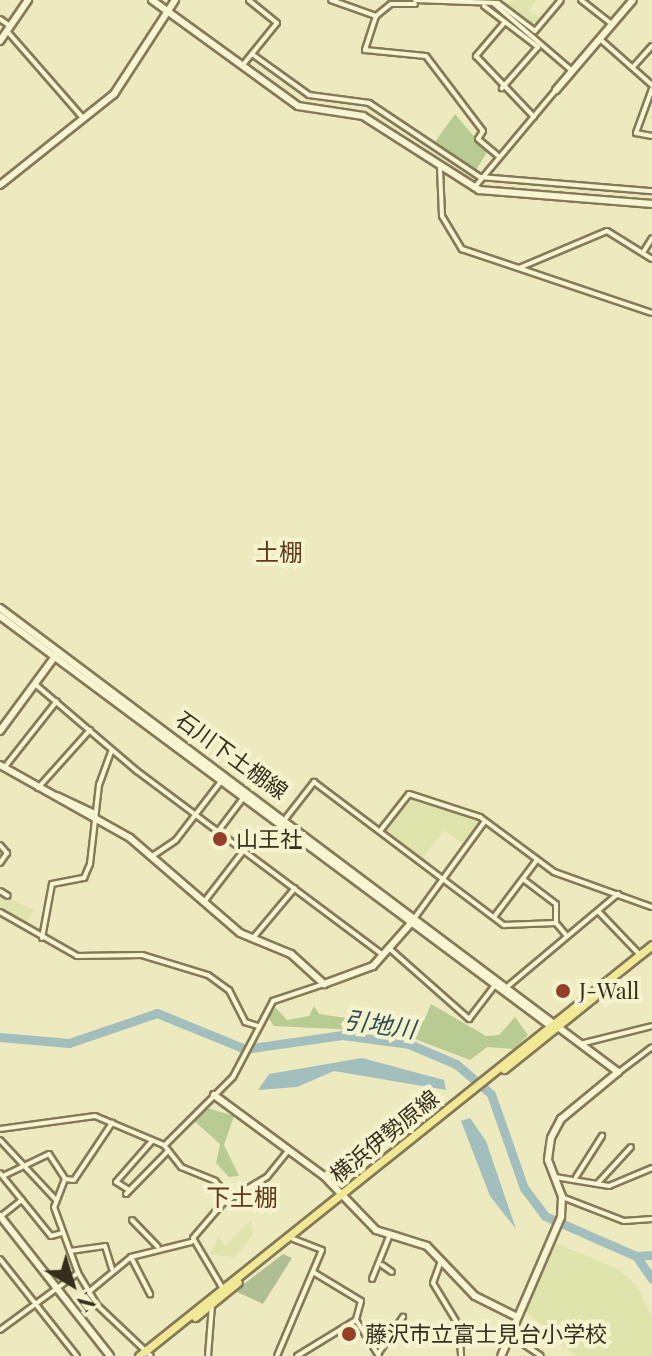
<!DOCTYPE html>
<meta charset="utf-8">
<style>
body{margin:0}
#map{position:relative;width:652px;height:1356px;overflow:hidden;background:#edeabf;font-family:"Playfair Display","Noto Sans JP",serif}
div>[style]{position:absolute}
.farmland>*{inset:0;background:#dfe3ac}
.green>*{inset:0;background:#b8cb93}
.cemetery>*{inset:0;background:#b0bf93}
.water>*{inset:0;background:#a2bfbd}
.river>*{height:9px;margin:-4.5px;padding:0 4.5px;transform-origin:4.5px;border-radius:4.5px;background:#a2bfbd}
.roads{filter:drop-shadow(2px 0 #857a58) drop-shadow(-2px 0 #857a58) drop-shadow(0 2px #857a58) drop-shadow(0 -2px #857a58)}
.street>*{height:4px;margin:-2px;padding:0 2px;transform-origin:2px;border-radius:2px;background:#f8f5d2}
.secondary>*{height:6px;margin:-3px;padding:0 3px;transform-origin:3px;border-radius:3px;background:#f8f5d2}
.primary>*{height:7px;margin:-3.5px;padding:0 3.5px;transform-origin:3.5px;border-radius:3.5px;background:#f1e996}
.dots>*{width:22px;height:22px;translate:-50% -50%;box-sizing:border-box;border:4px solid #f5f2ce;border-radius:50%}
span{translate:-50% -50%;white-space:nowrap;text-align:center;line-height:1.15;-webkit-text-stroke:8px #f5f2ce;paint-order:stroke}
.street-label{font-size:22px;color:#352e1c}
.poi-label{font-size:22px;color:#352e1c}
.left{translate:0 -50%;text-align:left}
.neighbourhood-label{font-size:24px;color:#613a1c}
.water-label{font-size:24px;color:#2b4e55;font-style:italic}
.north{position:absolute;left:32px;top:1244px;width:80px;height:80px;-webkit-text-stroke:6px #f5f2ce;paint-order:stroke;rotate:142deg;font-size:22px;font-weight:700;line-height:32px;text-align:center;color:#352e1c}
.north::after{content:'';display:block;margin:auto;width:28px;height:36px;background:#352e1c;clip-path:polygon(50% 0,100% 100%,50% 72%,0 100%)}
</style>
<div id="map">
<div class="farmland">
<i style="clip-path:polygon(514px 0,537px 0,529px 10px,543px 20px,535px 29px,504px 6px)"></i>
<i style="clip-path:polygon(412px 796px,471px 816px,482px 823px,464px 845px,444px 830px,422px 859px,385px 831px)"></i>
<i style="clip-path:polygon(0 894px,34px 910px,25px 925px,0 909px)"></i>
<i style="clip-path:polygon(251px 1220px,253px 1235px,234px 1257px,210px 1254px,219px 1237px,225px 1246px)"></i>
<i style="clip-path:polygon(555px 1243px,618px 1269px,637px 1286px,652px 1318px,652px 1356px,575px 1356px,526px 1311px)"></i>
</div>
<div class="green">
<i style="clip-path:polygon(455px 114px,487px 152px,476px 170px,435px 142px)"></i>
<i style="clip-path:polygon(431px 1004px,486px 1036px,499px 1035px,515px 1017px,528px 1035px,514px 1049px,487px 1047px,470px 1060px,397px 1032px,274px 1026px,267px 1016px,276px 1008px,287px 1020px,309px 1016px,314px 1006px,319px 1014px,395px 1025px,404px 1016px,424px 1021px)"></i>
<i style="clip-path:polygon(204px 1107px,234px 1116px,224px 1145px,239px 1176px,229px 1177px,216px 1163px,220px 1144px,193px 1120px)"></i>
</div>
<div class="cemetery">
<i style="clip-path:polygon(283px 1254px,292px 1258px,263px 1304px,235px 1291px)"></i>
</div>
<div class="water">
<i style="clip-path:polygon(362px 1058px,444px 1080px,446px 1090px,334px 1071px,297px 1087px,258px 1090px,269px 1074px)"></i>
<i style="clip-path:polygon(470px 1118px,486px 1141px,516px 1229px,490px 1196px,461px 1121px)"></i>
</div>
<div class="river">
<i style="left:0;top:1037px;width:69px;rotate:5deg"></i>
<i style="left:69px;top:1043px;width:93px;rotate:-18.8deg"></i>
<i style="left:157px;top:1013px;width:95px;rotate:22.2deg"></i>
<i style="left:245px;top:1049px;width:98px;rotate:-8.2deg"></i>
<i style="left:342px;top:1035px;width:68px;rotate:7.7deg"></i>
<i style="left:409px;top:1044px;width:51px;rotate:23.1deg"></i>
<i style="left:456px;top:1064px;width:46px;rotate:40.6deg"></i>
<i style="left:491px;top:1094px;width:100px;rotate:70.7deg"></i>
<i style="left:524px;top:1188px;width:35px;rotate:53deg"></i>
<i style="left:545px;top:1216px;width:99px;rotate:23.7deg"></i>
<i style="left:636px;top:1256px;width:28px;rotate:55deg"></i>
<i style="left:636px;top:1256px;width:16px;rotate:-4deg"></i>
</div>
<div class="roads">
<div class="street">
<i style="left:331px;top:0;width:48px;rotate:19.6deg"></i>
<i style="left:376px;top:16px;width:36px;rotate:108deg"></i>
<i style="left:365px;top:50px;width:61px;rotate:5.6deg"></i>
<i style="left:426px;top:56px;width:94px;rotate:52.8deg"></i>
<i style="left:483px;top:131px;width:9px;rotate:122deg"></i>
<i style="left:478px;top:139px;width:25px;rotate:40deg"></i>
<i style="left:415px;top:0;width:83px;rotate:2.1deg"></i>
<i style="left:498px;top:3px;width:46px;rotate:37.1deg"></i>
<i style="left:535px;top:31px;width:40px;rotate:-50deg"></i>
<i style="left:581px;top:0;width:39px;rotate:38deg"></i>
<i style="left:493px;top:3px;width:104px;rotate:40.7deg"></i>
<i style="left:484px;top:6px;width:68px;rotate:37.2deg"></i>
<i style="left:538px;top:47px;width:55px;rotate:131.3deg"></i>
<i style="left:376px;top:16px;width:19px;rotate:-39deg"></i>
<i style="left:391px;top:4px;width:24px"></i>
<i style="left:0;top:19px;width:12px;rotate:35deg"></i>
<i style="left:505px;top:22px;width:45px;rotate:130.5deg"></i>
<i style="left:476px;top:56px;width:84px;rotate:46.4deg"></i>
<i style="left:7px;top:31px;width:116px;rotate:48.9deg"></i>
<i style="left:600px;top:39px;width:69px;rotate:41.5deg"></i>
<i style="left:252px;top:54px;width:70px;rotate:35.7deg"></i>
<i style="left:309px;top:95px;width:61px;rotate:7.6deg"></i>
<i style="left:369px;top:103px;width:133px;rotate:33.7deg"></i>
<i style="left:480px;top:177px;width:173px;rotate:4.7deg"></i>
<i style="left:242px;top:66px;width:55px;rotate:-50.9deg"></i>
<i style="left:277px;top:23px;width:36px;rotate:-141deg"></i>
<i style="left:633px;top:67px;width:28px;rotate:-48deg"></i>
<i style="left:652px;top:89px;width:47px;rotate:110deg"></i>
<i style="left:636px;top:133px;width:16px;rotate:11deg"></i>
<i style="left:440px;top:168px;width:48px;rotate:87.6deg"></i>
<i style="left:442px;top:216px;width:39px;rotate:59deg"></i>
<i style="left:462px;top:249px;width:200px;rotate:18.6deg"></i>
<i style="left:474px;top:188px;width:128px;rotate:-50.1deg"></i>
<i style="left:644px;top:251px;width:15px;rotate:-58deg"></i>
<i style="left:519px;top:268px;width:95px;rotate:-22.8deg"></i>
<i style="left:607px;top:231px;width:53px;rotate:31.9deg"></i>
<i style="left:35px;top:684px;width:134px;rotate:40.5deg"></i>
<i style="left:137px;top:771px;width:307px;rotate:36.8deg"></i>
<i style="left:4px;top:768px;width:85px;rotate:-51.7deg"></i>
<i style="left:38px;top:788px;width:78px;rotate:-48.1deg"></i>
<i style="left:57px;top:795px;width:42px;rotate:25.3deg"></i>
<i style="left:286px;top:818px;width:46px;rotate:-52.1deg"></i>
<i style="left:314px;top:782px;width:238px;rotate:37deg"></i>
<i style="left:504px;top:925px;width:52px;rotate:-2.2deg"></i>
<i style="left:556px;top:923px;width:17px;rotate:50deg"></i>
<i style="left:219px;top:830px;width:41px;rotate:-52.9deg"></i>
<i style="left:380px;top:831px;width:47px;rotate:-51.9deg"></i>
<i style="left:409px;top:794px;width:75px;rotate:17.9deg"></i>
<i style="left:480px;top:817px;width:92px;rotate:36.6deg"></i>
<i style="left:554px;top:872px;width:104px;rotate:19.7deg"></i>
<i style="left:0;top:845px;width:11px;rotate:49deg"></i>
<i style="left:7px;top:853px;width:12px;rotate:125deg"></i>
<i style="left:151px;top:857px;width:30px;rotate:-34deg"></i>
<i style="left:176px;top:840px;width:76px;rotate:-52.5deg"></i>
<i style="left:523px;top:879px;width:41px;rotate:37.1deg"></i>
<i style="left:556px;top:904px;width:19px;rotate:90deg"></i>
<i style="left:0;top:891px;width:9px;rotate:32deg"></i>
<i style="left:204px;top:902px;width:66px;rotate:-52.4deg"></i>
<i style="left:598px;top:911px;width:61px;rotate:46.3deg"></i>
<i style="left:0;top:912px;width:89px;rotate:29.7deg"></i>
<i style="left:77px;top:956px;width:65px;rotate:-0.9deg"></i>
<i style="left:142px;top:955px;width:69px;rotate:16.9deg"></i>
<i style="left:208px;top:975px;width:26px;rotate:36deg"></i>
<i style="left:229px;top:990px;width:36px;rotate:63deg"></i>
<i style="left:245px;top:1022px;width:14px;rotate:17deg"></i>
<i style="left:416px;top:916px;width:117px;rotate:-54deg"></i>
<i style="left:494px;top:917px;width:71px;rotate:-53deg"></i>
<i style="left:42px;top:938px;width:55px;rotate:-79.5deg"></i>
<i style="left:52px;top:884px;width:33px;rotate:-11deg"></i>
<i style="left:84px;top:878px;width:15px;rotate:-67deg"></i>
<i style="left:90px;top:864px;width:80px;rotate:-83.5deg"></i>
<i style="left:99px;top:785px;width:35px;rotate:-70deg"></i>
<i style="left:253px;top:938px;width:65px;rotate:-50deg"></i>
<i style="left:390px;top:949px;width:106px;rotate:41.5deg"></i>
<i style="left:469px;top:1019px;width:43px;rotate:-52.6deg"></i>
<i style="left:507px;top:987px;width:145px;rotate:-40deg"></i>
<i style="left:580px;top:1044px;width:74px;rotate:-14deg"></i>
<i style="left:619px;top:1072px;width:41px;rotate:-37.1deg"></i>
<i style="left:0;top:1129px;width:96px;rotate:-7.8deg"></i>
<i style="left:95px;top:1116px;width:75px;rotate:22.8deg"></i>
<i style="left:164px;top:1145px;width:28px;rotate:52deg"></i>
<i style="left:181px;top:1167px;width:37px;rotate:22deg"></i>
<i style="left:215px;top:1181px;width:21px;rotate:49deg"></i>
<i style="left:0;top:1140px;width:82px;rotate:47deg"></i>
<i style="left:165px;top:1145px;width:96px;rotate:-45deg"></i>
<i style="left:233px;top:1077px;width:86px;rotate:-62.2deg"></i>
<i style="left:273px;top:1001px;width:54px;rotate:-18.4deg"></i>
<i style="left:0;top:1173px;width:81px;rotate:51deg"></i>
<i style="left:51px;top:1236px;width:11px;rotate:-15deg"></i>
<i style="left:3px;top:1176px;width:51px;rotate:-25.6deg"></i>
<i style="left:49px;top:1154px;width:30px;rotate:57deg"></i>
<i style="left:65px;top:1179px;width:30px;rotate:111deg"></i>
<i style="left:54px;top:1207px;width:70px;rotate:70deg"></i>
<i style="left:78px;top:1273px;width:37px;rotate:59deg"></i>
<i style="left:97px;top:1305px;width:74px;rotate:43.4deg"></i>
<i style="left:555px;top:1177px;width:55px;rotate:9.5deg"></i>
<i style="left:609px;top:1186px;width:47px;rotate:-22.7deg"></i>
<i style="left:576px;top:1177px;width:49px;rotate:-57.6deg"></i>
<i style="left:65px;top:1179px;width:9px;rotate:6deg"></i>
<i style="left:74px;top:1180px;width:69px;rotate:-56.3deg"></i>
<i style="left:597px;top:1184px;width:50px;rotate:-47.4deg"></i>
<i style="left:129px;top:1190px;width:15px;rotate:-148deg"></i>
<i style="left:116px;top:1182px;width:55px;rotate:-48.7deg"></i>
<i style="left:126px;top:1194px;width:60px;rotate:-45.7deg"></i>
<i style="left:562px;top:1197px;width:66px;rotate:21.2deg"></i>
<i style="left:624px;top:1221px;width:28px;rotate:-4deg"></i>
<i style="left:0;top:1217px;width:28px;rotate:-38deg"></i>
<i style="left:132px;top:1220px;width:37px;rotate:46deg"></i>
<i style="left:70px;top:1251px;width:35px;rotate:-8deg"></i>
<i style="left:105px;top:1246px;width:24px;rotate:73deg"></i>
<i style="left:131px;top:1257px;width:42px;rotate:62.8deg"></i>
<i style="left:0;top:1259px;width:124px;rotate:51.6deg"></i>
<i style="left:441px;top:1261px;width:23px;rotate:110deg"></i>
<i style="left:433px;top:1283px;width:50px;rotate:58.8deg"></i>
<i style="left:459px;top:1326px;width:30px;rotate:86deg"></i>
<i style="left:382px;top:1265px;width:12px;rotate:35deg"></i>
<i style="left:313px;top:1272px;width:56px;rotate:31.1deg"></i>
<i style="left:361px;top:1301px;width:20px;rotate:105deg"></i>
<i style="left:372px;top:1279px;width:45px;rotate:-68deg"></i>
<i style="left:223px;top:1289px;width:59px;rotate:-120.5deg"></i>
<i style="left:193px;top:1238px;width:46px;rotate:-49.4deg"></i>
<i style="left:223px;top:1203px;width:51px;rotate:-30.6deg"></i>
<i style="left:267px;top:1177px;width:33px;rotate:-51deg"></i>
<i style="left:91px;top:1290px;width:52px;rotate:-39.5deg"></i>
<i style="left:131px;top:1257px;width:62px;rotate:-14deg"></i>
<i style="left:0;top:1330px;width:97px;rotate:-36.2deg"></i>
<i style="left:510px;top:1335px;width:37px;rotate:34deg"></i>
<i style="left:378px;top:1354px;width:45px;rotate:-56deg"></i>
<i style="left:208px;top:1356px;width:51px;rotate:-85.5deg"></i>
<i style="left:277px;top:1356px;width:115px;rotate:-67deg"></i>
<i style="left:322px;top:1250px;width:31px;rotate:-159deg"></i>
<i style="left:297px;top:1356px;width:69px;rotate:-31.4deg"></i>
<i style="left:356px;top:1320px;width:43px;rotate:57.4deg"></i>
</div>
<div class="secondary">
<i style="left:152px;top:0;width:180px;rotate:36deg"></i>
<i style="left:298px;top:106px;width:66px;rotate:8.7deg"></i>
<i style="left:363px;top:116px;width:138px;rotate:32.5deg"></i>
<i style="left:479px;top:190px;width:174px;rotate:4.6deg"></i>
<i style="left:0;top:41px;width:50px;rotate:-55.7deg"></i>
<i style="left:556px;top:90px;width:118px;rotate:-49.5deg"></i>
<i style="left:0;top:185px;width:146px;rotate:-38.6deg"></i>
<i style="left:114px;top:94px;width:112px;rotate:-57deg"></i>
<i style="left:0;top:608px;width:773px;rotate:36.9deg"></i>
<i style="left:618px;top:1072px;width:74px;rotate:140.5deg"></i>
<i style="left:561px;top:1119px;width:21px;rotate:118deg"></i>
<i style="left:551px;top:1138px;width:22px;rotate:98deg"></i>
<i style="left:548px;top:1160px;width:40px;rotate:69deg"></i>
<i style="left:562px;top:1197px;width:20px;rotate:93deg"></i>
<i style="left:561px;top:1217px;width:151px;rotate:113.3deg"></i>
<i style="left:0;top:616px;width:688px;rotate:36.67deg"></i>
<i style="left:0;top:731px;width:94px;rotate:-53.6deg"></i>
<i style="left:0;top:765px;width:149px;rotate:29.3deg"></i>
<i style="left:130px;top:838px;width:145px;rotate:40.8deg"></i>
<i style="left:240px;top:933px;width:55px;rotate:22.4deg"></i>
<i style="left:291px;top:954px;width:45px;rotate:42.3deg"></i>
<i style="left:324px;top:984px;width:52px;rotate:-20.2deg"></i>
<i style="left:373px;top:966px;width:59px;rotate:-48.4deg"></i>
<i style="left:214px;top:1095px;width:137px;rotate:36.4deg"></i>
<i style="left:324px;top:1176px;width:75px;rotate:46.1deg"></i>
<i style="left:376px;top:1230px;width:53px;rotate:17.4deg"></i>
<i style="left:427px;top:1246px;width:69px;rotate:46.2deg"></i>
<i style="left:475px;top:1296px;width:47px;rotate:26.6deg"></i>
<i style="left:0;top:1216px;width:178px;rotate:51.8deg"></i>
</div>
<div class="primary">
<i style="left:504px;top:1069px;width:115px;rotate:-38.7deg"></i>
<i style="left:195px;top:1317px;width:55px;rotate:-39.1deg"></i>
<i style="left:139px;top:1356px;width:657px;rotate:-38.7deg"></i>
</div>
</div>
<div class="dots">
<i style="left:220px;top:839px;background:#944028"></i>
<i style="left:563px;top:991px;background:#944028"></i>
<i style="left:349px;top:1334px;background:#944028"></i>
</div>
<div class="street-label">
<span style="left:232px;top:755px;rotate:36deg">石川下土棚線</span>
<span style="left:384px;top:1136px;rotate:-39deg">横浜伊勢原線</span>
</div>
<div class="poi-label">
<span class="left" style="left:236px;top:839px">山王社</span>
<span class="left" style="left:579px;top:991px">J-Wall</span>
<span class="left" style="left:365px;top:1334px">藤沢市立富士見台小学校</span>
</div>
<div class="neighbourhood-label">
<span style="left:279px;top:552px">土棚</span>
<span style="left:242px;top:1197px">下土棚</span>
</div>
<div class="water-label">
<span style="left:380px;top:1024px;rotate:8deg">引地川</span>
</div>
<div class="north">N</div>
</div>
